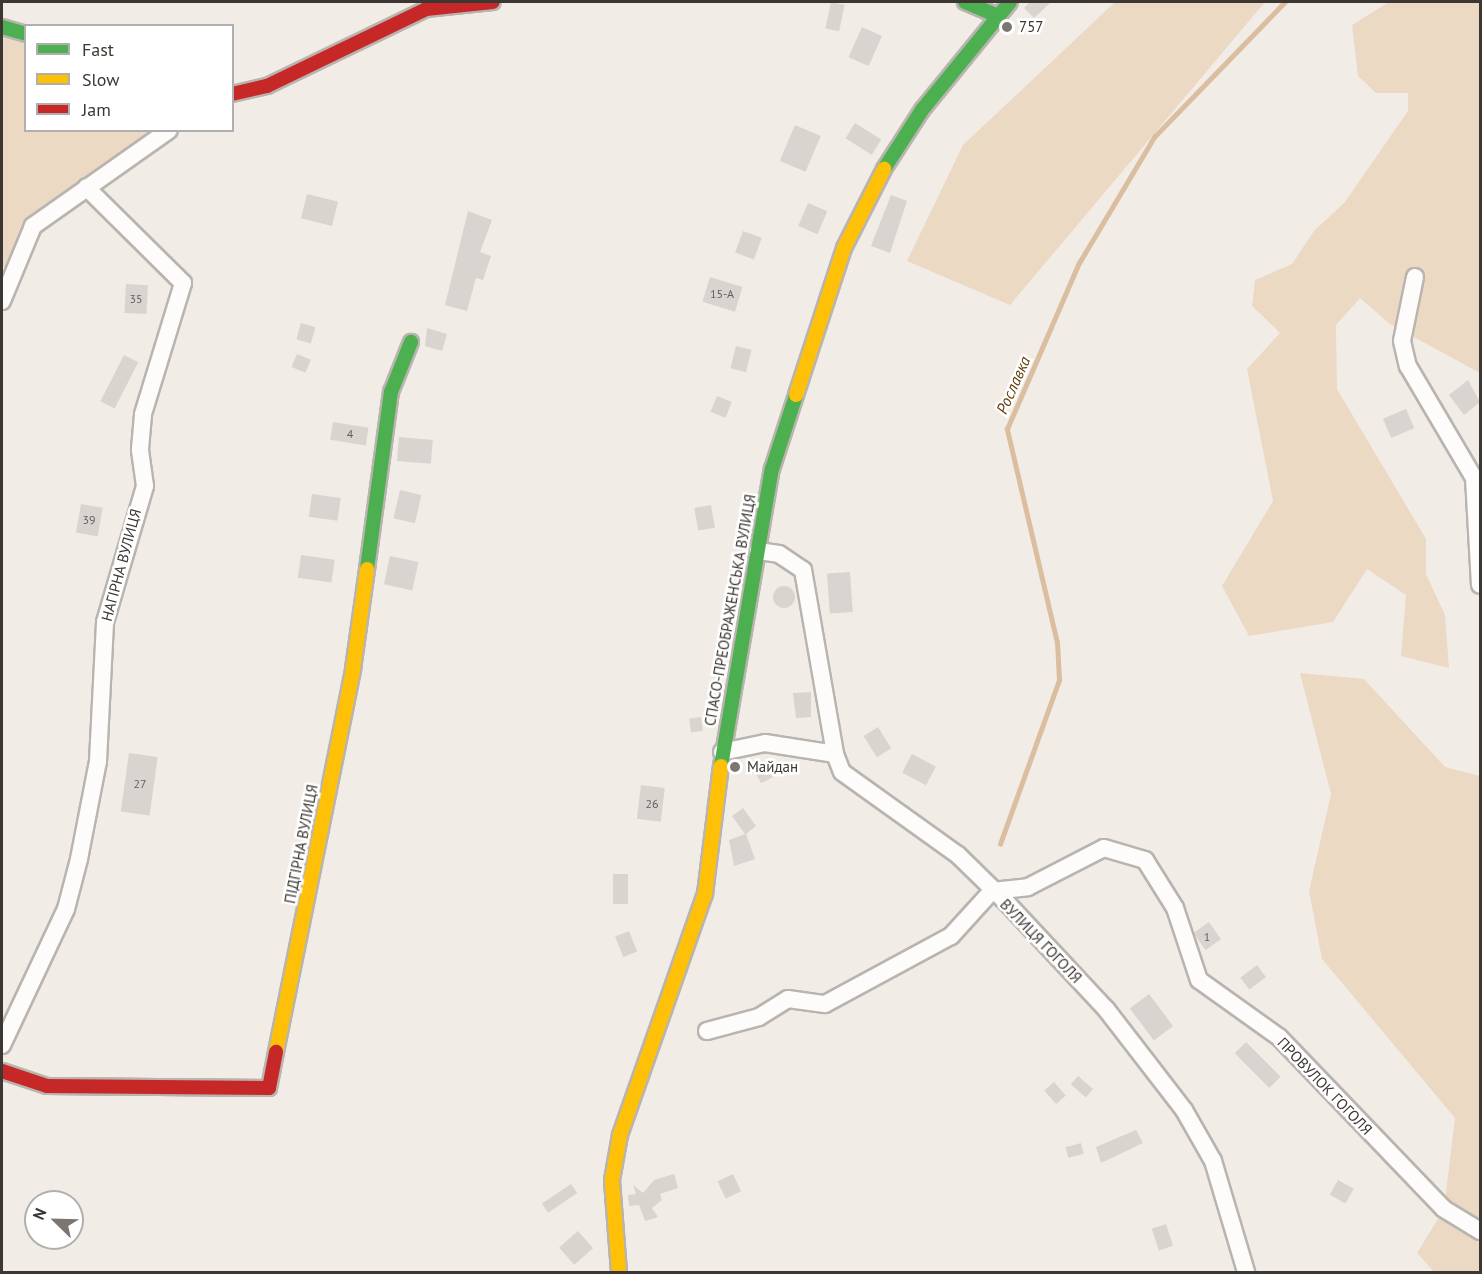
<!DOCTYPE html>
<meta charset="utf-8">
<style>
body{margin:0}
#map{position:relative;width:1482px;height:1274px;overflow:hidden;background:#f2ece6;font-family:"PT Sans",sans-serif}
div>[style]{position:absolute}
.green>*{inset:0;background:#ebd9c4}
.stream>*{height:4.5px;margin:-2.25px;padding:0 2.25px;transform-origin:2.25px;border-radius:2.25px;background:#dabe9f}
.building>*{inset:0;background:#d9d4cf;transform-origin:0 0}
.round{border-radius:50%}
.roads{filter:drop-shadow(2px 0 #b9b4af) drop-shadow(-2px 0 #b9b4af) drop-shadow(0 2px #b9b4af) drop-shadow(0 -2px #b9b4af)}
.street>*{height:16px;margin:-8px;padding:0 8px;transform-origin:8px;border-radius:8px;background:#fdfcfb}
.fast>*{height:14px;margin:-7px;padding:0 7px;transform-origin:7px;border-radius:7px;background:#4caf50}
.slow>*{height:14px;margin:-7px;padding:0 7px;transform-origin:7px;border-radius:7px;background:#ffc107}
.jam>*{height:14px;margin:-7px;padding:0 7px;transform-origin:7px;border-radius:7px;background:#c62828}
.dots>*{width:16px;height:16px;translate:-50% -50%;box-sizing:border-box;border:3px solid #fff;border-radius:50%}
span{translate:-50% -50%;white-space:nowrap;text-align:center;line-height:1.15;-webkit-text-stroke:5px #fff;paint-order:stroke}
.number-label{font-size:12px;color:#645f5a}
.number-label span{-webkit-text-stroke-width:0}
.poi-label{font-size:15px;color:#3c3732}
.left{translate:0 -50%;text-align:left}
.street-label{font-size:15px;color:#3c3732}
.water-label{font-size:16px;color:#633e0a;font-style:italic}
.frame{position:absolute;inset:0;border:3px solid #3c3732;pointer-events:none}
.legend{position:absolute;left:24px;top:24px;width:210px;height:108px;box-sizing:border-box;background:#fff;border:2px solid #b1afad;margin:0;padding:8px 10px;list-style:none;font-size:18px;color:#3c3732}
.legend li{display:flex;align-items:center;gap:12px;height:30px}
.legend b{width:30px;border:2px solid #b1afad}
.north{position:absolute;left:24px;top:1190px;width:60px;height:60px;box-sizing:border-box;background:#fff;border:2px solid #b1afad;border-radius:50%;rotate:293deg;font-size:16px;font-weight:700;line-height:24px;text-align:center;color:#3c3732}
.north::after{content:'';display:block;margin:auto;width:21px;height:27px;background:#7c7671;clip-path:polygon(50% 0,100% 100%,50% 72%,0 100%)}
</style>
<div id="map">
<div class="green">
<i style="clip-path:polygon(1115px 2px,1265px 2px,1010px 305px,907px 261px,963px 145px)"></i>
<i style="clip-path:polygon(1389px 2px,1480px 2px,1480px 373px,1390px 324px,1360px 298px,1336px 325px,1337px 389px,1426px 539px,1426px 574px,1445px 615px,1449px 668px,1401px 656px,1406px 595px,1367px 569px,1333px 622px,1249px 636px,1222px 586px,1273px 501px,1247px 369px,1280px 333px,1252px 306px,1255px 280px,1292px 264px,1314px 231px,1345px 202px,1408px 111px,1408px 93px,1376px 93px,1358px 76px,1352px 25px)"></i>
<i style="clip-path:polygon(2px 27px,25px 34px,26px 130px,159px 131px,33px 226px,15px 270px,2px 266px)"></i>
<i style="clip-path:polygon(1300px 673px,1364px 679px,1445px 767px,1480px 776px,1480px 1272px,1434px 1272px,1417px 1253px,1444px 1209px,1455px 1118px,1322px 959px,1309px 891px,1331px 794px)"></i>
</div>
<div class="stream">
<i style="left:1000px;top:844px;width:174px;rotate:-70.2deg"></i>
<i style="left:1059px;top:680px;width:37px;rotate:-93deg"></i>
<i style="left:1057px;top:643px;width:220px;rotate:-103.2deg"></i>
<i style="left:1007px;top:429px;width:181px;rotate:-66.6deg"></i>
<i style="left:1079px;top:263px;width:147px;rotate:-59.2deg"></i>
<i style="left:1154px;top:137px;width:188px;rotate:-45.9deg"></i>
</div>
<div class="building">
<i style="left:831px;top:2px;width:14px;height:27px;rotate:12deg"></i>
<i style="clip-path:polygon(1030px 2px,1051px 2px,1034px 18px,1024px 8px)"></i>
<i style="left:862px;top:27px;width:22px;height:33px;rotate:24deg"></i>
<i style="left:855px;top:123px;width:31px;height:18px;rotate:32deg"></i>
<i style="left:795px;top:125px;width:28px;height:39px;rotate:23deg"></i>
<i style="left:307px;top:194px;width:32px;height:25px;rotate:14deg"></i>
<i style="clip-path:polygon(891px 195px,907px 201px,890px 253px,871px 246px)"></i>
<i style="left:808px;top:203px;width:21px;height:25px;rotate:23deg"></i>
<i style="clip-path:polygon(468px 211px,492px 220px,480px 252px,491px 256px,483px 280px,476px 278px,467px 311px,445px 305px)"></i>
<i style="left:743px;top:231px;width:20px;height:23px;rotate:20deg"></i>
<i style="left:710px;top:277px;width:34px;height:26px;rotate:17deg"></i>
<i style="left:126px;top:284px;width:22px;height:29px;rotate:3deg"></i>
<i style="left:301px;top:323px;width:15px;height:17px;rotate:16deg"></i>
<i style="clip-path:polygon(427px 328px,447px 334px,442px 351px,425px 346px)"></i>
<i style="left:736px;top:346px;width:16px;height:23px;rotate:14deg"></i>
<i style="left:297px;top:354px;width:15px;height:14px;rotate:23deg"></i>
<i style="left:124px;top:355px;width:16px;height:52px;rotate:27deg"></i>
<i style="clip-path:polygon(1468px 380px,1480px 402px,1464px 415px,1449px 395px)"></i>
<i style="left:717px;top:396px;width:16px;height:17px;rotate:22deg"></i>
<i style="left:1406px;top:409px;width:21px;height:25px;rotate:67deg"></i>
<i style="left:333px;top:422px;width:36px;height:18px;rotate:9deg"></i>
<i style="left:399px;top:437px;width:34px;height:24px;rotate:5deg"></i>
<i style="left:400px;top:490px;width:22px;height:29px;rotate:13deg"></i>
<i style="left:312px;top:494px;width:29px;height:23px;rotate:8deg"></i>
<i style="left:81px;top:504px;width:22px;height:29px;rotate:10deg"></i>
<i style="left:711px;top:505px;width:23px;height:17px;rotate:80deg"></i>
<i style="left:301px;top:555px;width:34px;height:23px;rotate:8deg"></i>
<i style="left:390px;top:556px;width:29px;height:29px;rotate:12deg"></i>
<i style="left:850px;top:572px;width:40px;height:23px;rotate:86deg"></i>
<i class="round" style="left:773px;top:586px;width:22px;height:22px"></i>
<i style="clip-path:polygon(811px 692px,811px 717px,796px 718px,793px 693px)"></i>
<i style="left:701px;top:717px;width:14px;height:12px;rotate:82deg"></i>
<i style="left:878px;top:727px;width:25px;height:17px;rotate:58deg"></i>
<i style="left:129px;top:753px;width:29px;height:59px;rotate:8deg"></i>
<i style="left:912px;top:754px;width:27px;height:21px;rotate:28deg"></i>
<i style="left:772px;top:763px;width:13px;height:19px;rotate:63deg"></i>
<i style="left:641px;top:785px;width:24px;height:34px;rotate:7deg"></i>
<i style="clip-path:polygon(743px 808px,756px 826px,746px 834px,755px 859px,734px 866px,729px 840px,745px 834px,732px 816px)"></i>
<i style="left:613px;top:874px;width:15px;height:30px"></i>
<i style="left:1209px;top:922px;width:21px;height:19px;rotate:55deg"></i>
<i style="left:629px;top:931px;width:22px;height:15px;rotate:68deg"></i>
<i style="left:1257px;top:965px;width:15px;height:21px;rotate:53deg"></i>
<i style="left:1149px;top:994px;width:40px;height:24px;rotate:53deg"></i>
<i style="left:1246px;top:1042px;width:49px;height:16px;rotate:45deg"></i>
<i style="left:1078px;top:1076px;width:20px;height:11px;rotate:41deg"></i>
<i style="left:1054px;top:1082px;width:18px;height:13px;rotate:49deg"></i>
<i style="clip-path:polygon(1136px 1130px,1143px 1143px,1101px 1163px,1096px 1147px)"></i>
<i style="left:1081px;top:1143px;width:11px;height:16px;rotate:75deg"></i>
<i style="clip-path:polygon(674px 1174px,678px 1188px,660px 1194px,662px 1200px,652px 1208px,658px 1217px,645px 1221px,639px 1205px,629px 1206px,628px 1195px,636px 1194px,633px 1185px,643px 1193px,654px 1180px)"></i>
<i style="left:733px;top:1174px;width:19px;height:17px;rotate:65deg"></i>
<i style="left:1338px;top:1180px;width:18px;height:17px;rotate:29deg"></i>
<i style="left:571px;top:1184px;width:11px;height:35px;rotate:56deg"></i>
<i style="left:1166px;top:1224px;width:23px;height:15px;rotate:72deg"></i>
<i style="left:578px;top:1231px;width:23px;height:25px;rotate:49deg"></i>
</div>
<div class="roads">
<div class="street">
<i style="left:1415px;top:277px;width:65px;rotate:101.5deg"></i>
<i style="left:1402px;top:341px;width:26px;rotate:77deg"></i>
<i style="left:1408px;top:366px;width:130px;rotate:59.5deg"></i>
<i style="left:1474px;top:478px;width:107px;rotate:86.8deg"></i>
<i style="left:2px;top:301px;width:81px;rotate:-67.5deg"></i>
<i style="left:33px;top:226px;width:166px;rotate:-35.2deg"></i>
<i style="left:758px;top:551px;width:21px;rotate:8deg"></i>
<i style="left:779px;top:554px;width:29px;rotate:34deg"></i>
<i style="left:803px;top:570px;width:187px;rotate:80.1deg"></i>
<i style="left:722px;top:752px;width:44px;rotate:-11.8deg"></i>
<i style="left:765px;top:743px;width:71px;rotate:8.9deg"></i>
<i style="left:835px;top:754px;width:19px;rotate:69deg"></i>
<i style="left:842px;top:772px;width:143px;rotate:35.6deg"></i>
<i style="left:958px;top:855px;width:69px;rotate:44.4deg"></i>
<i style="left:1007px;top:903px;width:145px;rotate:47deg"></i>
<i style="left:1106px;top:1009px;width:128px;rotate:52.3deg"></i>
<i style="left:1184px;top:1110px;width:59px;rotate:60.4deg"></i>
<i style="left:1213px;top:1161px;width:116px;rotate:73.4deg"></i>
<i style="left:707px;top:1031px;width:54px;rotate:-15.1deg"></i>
<i style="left:759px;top:1017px;width:34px;rotate:-32deg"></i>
<i style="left:788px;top:999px;width:37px;rotate:8deg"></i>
<i style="left:825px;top:1004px;width:143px;rotate:-28.4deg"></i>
<i style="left:951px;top:936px;width:61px;rotate:-47.7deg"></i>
<i style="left:992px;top:891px;width:36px;rotate:-6deg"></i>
<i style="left:1028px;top:887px;width:85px;rotate:-27.2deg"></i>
<i style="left:1104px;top:848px;width:43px;rotate:16.3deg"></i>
<i style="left:1145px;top:860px;width:57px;rotate:58deg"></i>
<i style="left:1175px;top:908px;width:76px;rotate:71.6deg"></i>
<i style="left:1199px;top:980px;width:98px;rotate:35.5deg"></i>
<i style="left:1279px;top:1037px;width:238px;rotate:46.2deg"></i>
<i style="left:1444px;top:1209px;width:42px;rotate:31.4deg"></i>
<i style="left:2px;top:1045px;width:150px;rotate:-64.8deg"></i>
<i style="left:66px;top:909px;width:52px;rotate:-75.4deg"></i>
<i style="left:79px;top:859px;width:100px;rotate:-79deg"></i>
<i style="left:98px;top:761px;width:139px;rotate:-87.1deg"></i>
<i style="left:105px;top:622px;width:142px;rotate:-73.6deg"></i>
<i style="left:145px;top:486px;width:37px;rotate:-98deg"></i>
<i style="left:140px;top:449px;width:35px;rotate:-85deg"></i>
<i style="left:143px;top:414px;width:137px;rotate:-73deg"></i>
<i style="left:183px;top:283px;width:136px;rotate:-135.3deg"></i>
</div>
<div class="fast">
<i style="left:965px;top:2px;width:34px;rotate:23deg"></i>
<i style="left:2px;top:27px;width:25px;rotate:16deg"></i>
<i style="left:884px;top:169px;width:70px;rotate:-57.2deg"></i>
<i style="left:922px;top:110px;width:139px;rotate:-50.8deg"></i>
<i style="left:367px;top:569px;width:179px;rotate:-82.3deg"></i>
<i style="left:391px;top:392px;width:54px;rotate:-68.2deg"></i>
<i style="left:721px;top:766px;width:301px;rotate:-80.3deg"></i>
<i style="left:772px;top:469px;width:78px;rotate:-72deg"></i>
</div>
<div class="slow">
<i style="left:796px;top:395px;width:155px;rotate:-71.9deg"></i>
<i style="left:844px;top:248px;width:89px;rotate:-63.1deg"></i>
<i style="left:276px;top:1052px;width:391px;rotate:-78.6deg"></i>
<i style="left:353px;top:669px;width:101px;rotate:-82deg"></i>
<i style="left:619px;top:1272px;width:92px;rotate:-94.4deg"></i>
<i style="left:612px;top:1180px;width:46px;rotate:-79.9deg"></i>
<i style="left:620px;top:1135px;width:256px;rotate:-70.6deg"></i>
<i style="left:705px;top:894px;width:129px;rotate:-82.9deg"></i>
</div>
<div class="jam">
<i style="left:232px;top:94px;width:36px;rotate:-13deg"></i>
<i style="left:267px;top:86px;width:177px;rotate:-25.8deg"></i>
<i style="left:426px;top:9px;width:67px;rotate:-6deg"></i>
<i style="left:2px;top:1071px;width:47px;rotate:18.4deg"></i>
<i style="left:47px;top:1086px;width:222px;rotate:0.5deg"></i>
<i style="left:269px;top:1088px;width:37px;rotate:-79deg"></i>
</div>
</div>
<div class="dots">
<i style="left:1007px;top:27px;background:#7c7671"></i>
<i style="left:735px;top:767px;background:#7c7671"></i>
</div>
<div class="number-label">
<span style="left:722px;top:294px">15-А</span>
<span style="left:136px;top:299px">35</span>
<span style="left:350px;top:434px">4</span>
<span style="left:89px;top:520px">39</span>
<span style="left:140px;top:784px">27</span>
<span style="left:652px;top:804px">26</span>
<span style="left:1207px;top:937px">1</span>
</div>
<div class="poi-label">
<span class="left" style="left:1019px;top:27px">757</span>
<span class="left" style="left:747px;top:767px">Майдан</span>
</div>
<div class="street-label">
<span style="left:121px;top:565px;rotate:-75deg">НАГІРНА ВУЛИЦЯ</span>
<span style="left:730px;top:610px;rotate:-80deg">СПАСО-ПРЕОБРАЖЕНСЬКА ВУЛИЦЯ</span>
<span style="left:301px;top:844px;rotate:-79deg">ПІДГІРНА ВУЛИЦЯ</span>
<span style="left:1041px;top:941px;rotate:46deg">ВУЛИЦЯ ГОГОЛЯ</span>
<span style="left:1325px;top:1086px;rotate:46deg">ПРОВУЛОК ГОГОЛЯ</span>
</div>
<div class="water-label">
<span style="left:1013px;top:385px;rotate:-66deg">Рославка</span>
</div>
<div class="frame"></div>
<ul class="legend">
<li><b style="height:8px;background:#4caf50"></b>Fast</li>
<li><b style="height:8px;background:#ffc107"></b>Slow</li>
<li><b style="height:8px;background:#c62828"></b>Jam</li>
</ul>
<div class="north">N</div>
</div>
